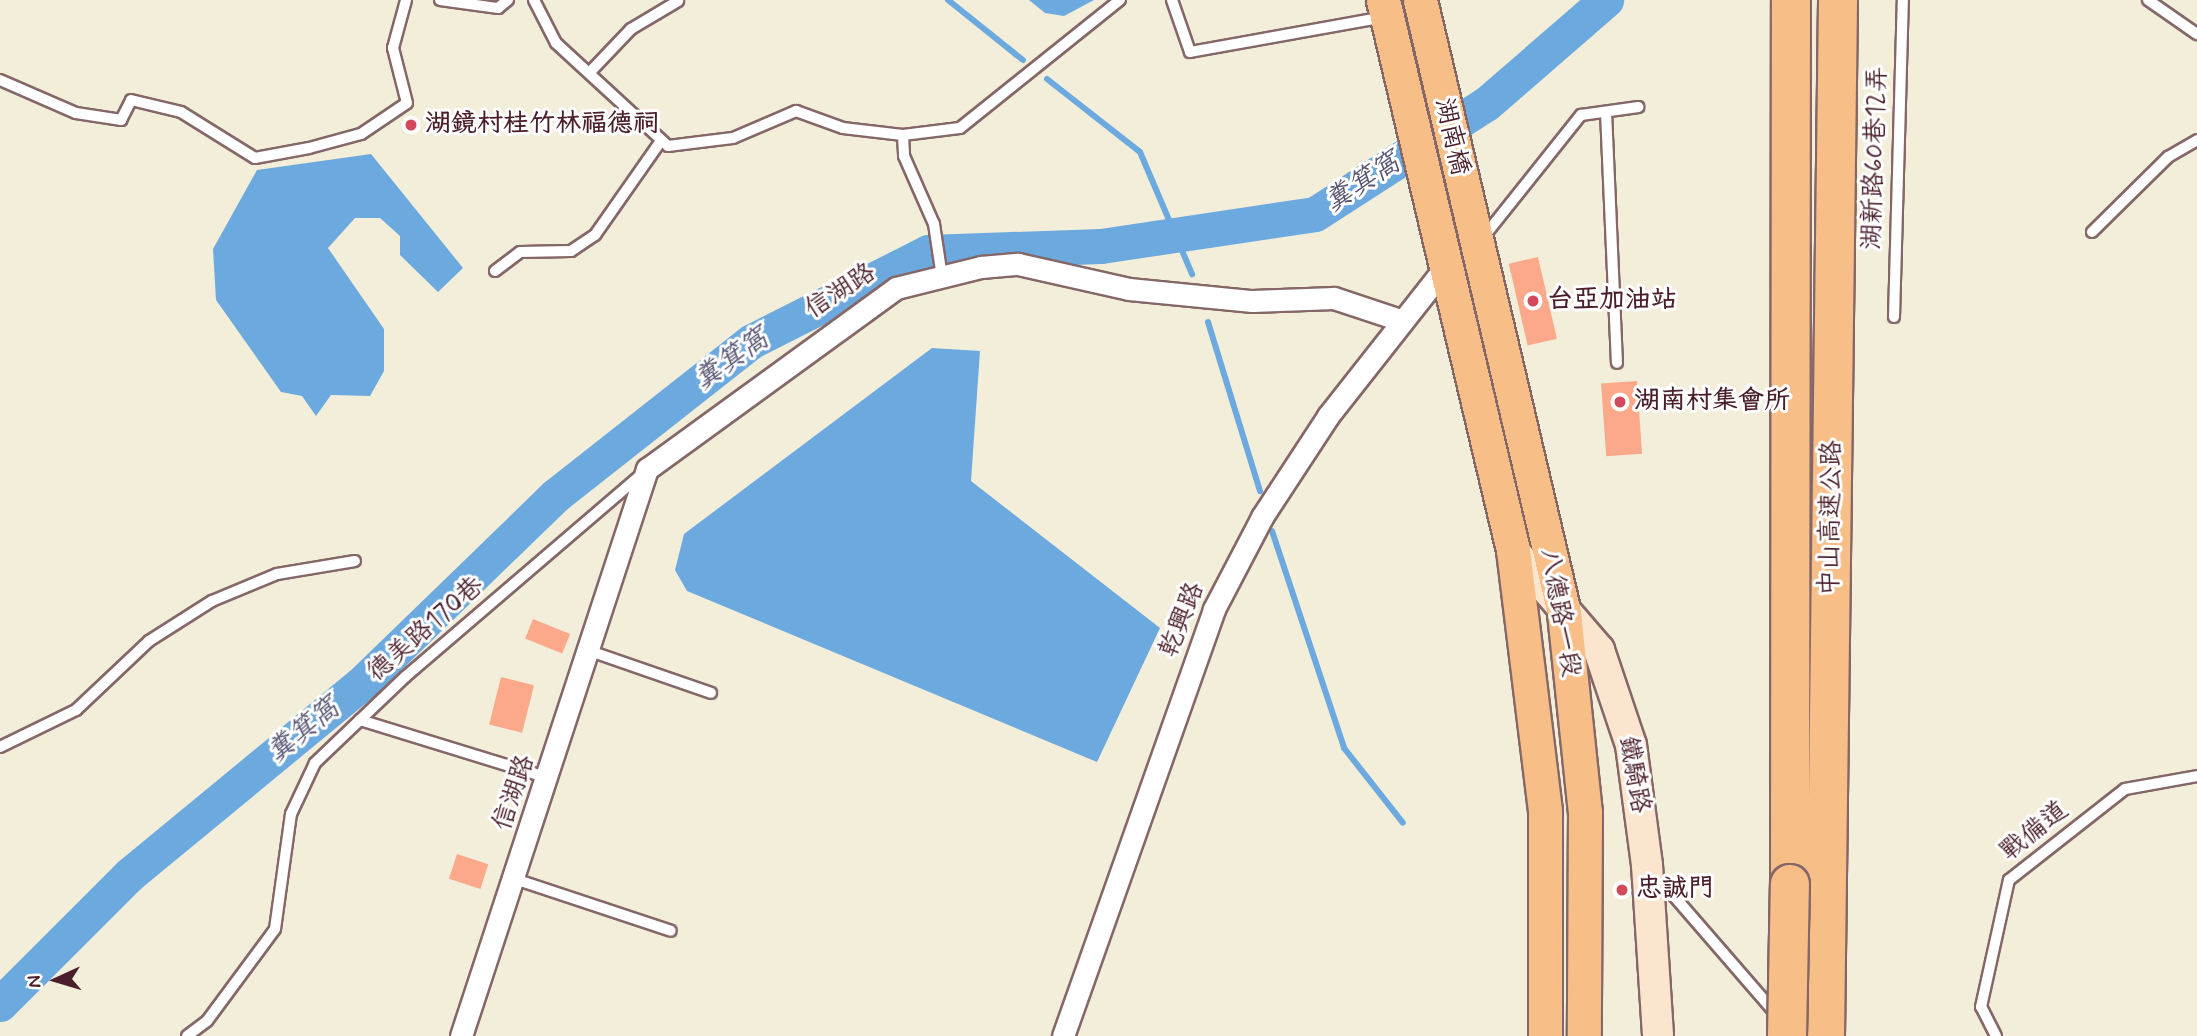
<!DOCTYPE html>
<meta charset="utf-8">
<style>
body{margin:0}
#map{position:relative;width:2197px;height:1036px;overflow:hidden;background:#f2eeda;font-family:Mynerve,"LXGW WenKai TC",sans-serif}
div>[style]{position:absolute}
.water>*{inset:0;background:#6ca9de}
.stream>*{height:6px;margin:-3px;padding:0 3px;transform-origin:3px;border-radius:3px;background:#6ca9de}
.river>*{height:35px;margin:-17.5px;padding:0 17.5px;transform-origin:17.5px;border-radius:17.5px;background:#6ca9de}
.building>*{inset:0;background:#fca98b;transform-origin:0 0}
.roads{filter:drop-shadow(2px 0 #856768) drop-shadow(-2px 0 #856768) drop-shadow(0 2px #856768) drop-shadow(0 -2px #856768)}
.lane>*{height:10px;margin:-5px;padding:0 5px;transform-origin:5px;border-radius:5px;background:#fff}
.street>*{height:21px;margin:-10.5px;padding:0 10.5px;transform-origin:10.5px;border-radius:10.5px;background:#fff}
.secondary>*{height:30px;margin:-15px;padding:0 15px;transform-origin:15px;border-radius:15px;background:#fce5cf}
.primary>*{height:33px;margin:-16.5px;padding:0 16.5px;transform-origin:16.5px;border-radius:16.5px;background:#f7be87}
.highway>*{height:38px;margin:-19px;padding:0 19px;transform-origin:19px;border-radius:19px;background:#f7be87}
.bridges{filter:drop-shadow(2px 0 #856768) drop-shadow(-2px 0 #856768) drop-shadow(0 2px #856768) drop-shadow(0 -2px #856768)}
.highway-bridge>*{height:38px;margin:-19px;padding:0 19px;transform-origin:19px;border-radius:19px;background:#f7be87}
.dots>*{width:19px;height:19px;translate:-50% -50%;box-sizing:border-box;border:4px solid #fff;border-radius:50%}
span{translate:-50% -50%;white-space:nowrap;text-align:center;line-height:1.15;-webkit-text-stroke:6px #fff;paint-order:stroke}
.poi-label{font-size:26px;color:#4a1f2b;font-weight:700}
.left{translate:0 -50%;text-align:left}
.street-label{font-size:26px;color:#4a1f2b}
.water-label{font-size:28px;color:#585673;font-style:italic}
.north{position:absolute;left:21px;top:945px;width:70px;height:70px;-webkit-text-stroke:5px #fff;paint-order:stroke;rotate:266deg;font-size:19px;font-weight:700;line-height:28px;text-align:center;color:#4a1f2b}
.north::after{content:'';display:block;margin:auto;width:24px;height:32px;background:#4a1f2b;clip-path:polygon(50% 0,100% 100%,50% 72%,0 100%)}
</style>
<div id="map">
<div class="water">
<i style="clip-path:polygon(1029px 0,1094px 0,1064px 16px,1045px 13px)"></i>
<i style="clip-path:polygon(371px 154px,463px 268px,438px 292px,400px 255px,400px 236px,380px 218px,355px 218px,328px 248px,384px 329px,384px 371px,370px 396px,331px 395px,316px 416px,302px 396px,281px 392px,216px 300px,213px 249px,257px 170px)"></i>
<i style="clip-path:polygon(932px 348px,980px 351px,971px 481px,1160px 628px,1097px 762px,687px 591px,675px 570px,684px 534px)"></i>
</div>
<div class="stream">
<i style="left:948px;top:0;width:96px;rotate:38.7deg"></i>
<i style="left:1047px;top:79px;width:118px;rotate:38.1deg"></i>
<i style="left:1140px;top:152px;width:133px;rotate:66.9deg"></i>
<i style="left:1208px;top:322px;width:177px;rotate:72.9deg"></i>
<i style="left:1272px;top:531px;width:229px;rotate:71.6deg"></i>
<i style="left:1344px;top:748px;width:95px;rotate:51.8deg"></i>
</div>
<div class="river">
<i style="left:0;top:1004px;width:182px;rotate:-45deg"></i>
<i style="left:129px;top:875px;width:305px;rotate:-39.5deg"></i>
<i style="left:364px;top:681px;width:267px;rotate:-44.1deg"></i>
<i style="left:556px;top:495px;width:249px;rotate:-38.2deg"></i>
<i style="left:752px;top:341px;width:197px;rotate:-26.8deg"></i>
<i style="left:928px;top:252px;width:173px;rotate:-2deg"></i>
<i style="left:1101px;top:246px;width:216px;rotate:-8.5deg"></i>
<i style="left:1315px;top:214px;width:203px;rotate:-32.8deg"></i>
<i style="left:1486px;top:104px;width:159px;rotate:-40.9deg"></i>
</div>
<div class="building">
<i style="left:1538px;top:257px;width:84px;height:30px;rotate:77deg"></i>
<i style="left:1637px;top:381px;width:73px;height:36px;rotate:86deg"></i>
<i style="left:533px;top:619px;width:40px;height:21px;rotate:22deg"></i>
<i style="left:501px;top:677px;width:34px;height:49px;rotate:14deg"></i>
<i style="left:457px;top:854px;width:33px;height:26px;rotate:18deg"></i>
</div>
<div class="roads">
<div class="lane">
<i style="left:440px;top:0;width:59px;rotate:7.9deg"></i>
<i style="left:498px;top:8px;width:13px;rotate:-39deg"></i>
<i style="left:534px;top:0;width:48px;rotate:62.9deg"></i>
<i style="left:556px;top:43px;width:152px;rotate:42.6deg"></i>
<i style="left:668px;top:146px;width:65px;rotate:-7deg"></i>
<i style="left:733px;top:138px;width:69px;rotate:-23.2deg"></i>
<i style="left:796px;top:111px;width:50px;rotate:19.9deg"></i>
<i style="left:843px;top:128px;width:60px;rotate:6.7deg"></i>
<i style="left:903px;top:135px;width:57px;rotate:-7deg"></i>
<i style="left:960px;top:128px;width:205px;rotate:-38.7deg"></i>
<i style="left:1172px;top:0;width:55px;rotate:70.9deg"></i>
<i style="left:1190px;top:52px;width:197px;rotate:-10.2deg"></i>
<i style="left:2148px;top:0;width:60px;rotate:34.8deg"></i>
<i style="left:591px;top:71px;width:58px;rotate:-46.4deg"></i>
<i style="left:631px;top:29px;width:55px;rotate:-30.8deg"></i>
<i style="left:0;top:80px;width:83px;rotate:23.5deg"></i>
<i style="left:76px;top:113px;width:46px;rotate:8.8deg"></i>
<i style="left:121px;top:120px;width:22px;rotate:-63deg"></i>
<i style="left:131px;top:100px;width:51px;rotate:13.5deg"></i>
<i style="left:181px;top:112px;width:87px;rotate:31.9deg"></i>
<i style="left:255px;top:158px;width:55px;rotate:-10.5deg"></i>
<i style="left:309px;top:148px;width:54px;rotate:-15.1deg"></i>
<i style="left:361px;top:134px;width:55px;rotate:-34deg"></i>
<i style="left:407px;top:103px;width:57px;rotate:-104.3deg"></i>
<i style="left:393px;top:48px;width:50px;rotate:-74.8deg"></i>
<i style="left:1606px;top:112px;width:251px;rotate:87.5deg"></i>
<i style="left:903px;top:135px;width:21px;rotate:87deg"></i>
<i style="left:904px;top:156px;width:74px;rotate:66.2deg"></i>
<i style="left:934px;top:224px;width:54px;rotate:81.4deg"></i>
<i style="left:2092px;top:232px;width:107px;rotate:-44.6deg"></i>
<i style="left:2168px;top:157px;width:34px;rotate:-30deg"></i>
<i style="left:1482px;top:239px;width:159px;rotate:-51.4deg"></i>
<i style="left:1581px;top:115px;width:58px;rotate:-8deg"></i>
<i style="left:495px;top:271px;width:31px;rotate:-37deg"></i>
<i style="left:520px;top:252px;width:51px;rotate:-1.1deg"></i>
<i style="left:571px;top:251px;width:29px;rotate:-34deg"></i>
<i style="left:595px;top:235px;width:113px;rotate:-55deg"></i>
<i style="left:1894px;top:317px;width:317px;rotate:-88.4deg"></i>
<i style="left:590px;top:651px;width:128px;rotate:19.1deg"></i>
<i style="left:360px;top:720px;width:197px;rotate:17.1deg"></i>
<i style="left:0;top:747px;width:85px;rotate:-26deg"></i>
<i style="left:76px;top:710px;width:100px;rotate:-43.4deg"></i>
<i style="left:149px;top:641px;width:75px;rotate:-32.4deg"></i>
<i style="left:212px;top:601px;width:70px;rotate:-22.6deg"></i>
<i style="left:277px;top:574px;width:79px;rotate:-9.5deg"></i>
<i style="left:1654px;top:873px;width:186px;rotate:49.1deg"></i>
<i style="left:515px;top:879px;width:164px;rotate:18.4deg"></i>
<i style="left:187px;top:1036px;width:25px;rotate:-37deg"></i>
<i style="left:207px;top:1021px;width:114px;rotate:-53.5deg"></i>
<i style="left:275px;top:929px;width:116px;rotate:-82.1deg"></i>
<i style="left:291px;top:814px;width:56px;rotate:-64.8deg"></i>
<i style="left:315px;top:763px;width:124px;rotate:-43.7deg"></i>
<i style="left:405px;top:677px;width:312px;rotate:-40.6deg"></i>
<i style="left:1996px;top:1036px;width:33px;rotate:-117deg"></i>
<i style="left:1981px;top:1007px;width:130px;rotate:-77.6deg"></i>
<i style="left:2009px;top:880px;width:147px;rotate:-38.1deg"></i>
<i style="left:2125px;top:789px;width:73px;rotate:-10.2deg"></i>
</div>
<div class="street">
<i style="left:461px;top:1036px;width:597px;rotate:-71.84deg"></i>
<i style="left:647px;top:469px;width:308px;rotate:-36deg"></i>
<i style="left:896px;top:288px;width:88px;rotate:-13.9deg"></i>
<i style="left:981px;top:267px;width:37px;rotate:-5deg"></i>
<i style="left:1018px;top:264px;width:114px;rotate:12.7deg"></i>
<i style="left:1129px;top:289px;width:124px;rotate:5.6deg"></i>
<i style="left:1252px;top:301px;width:82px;rotate:-2.1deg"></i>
<i style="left:1334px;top:298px;width:70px;rotate:18.4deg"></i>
<i style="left:1063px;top:1036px;width:453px;rotate:-70.5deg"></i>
<i style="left:1214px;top:609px;width:104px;rotate:-62.4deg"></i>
<i style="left:1262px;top:517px;width:121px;rotate:-56.8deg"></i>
<i style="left:1328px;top:416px;width:184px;rotate:-51.8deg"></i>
</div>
<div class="secondary">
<i style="left:1513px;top:550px;width:132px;rotate:49.3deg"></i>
<i style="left:1599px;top:650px;width:100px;rotate:71.4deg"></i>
<i style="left:1631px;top:745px;width:121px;rotate:82.4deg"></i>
<i style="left:1647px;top:865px;width:171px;rotate:86.3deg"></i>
</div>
<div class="primary">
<i style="left:1383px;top:0;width:565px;rotate:76.7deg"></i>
<i style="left:1513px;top:550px;width:263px;rotate:83deg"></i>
<i style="left:1545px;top:811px;width:225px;rotate:90deg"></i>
<i style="left:1420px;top:0;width:630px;rotate:76.78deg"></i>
<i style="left:1564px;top:613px;width:200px;rotate:84deg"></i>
<i style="left:1585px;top:812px;width:224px;rotate:90.3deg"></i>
</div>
<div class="highway">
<i style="left:1790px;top:884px;width:884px;rotate:-89.94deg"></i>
<i style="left:1825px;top:1036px;width:1036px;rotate:-89.28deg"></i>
</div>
</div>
<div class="bridges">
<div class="highway-bridge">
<i style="left:1787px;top:1036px;width:152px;rotate:-88.9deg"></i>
</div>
</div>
<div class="dots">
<i style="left:411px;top:125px;background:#d1495b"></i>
<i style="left:1533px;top:301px;background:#d1495b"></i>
<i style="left:1620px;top:402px;background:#d1495b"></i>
<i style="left:1622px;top:890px;background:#d1495b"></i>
</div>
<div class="poi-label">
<span class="left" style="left:425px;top:125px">湖鏡村桂竹林福德祠</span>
<span class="left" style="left:1547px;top:301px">台亞加油站</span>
<span class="left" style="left:1634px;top:402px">湖南村集會所</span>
<span class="left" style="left:1636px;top:890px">忠誠門</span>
</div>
<div class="street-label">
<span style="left:1451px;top:137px;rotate:77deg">湖南橋</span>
<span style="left:1876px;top:158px;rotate:-88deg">湖新路60巷12弄</span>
<span style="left:841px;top:292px;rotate:-33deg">信湖路</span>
<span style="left:1832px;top:518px;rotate:-89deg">中山高速公路</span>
<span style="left:1559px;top:613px;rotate:80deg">八德路一段</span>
<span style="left:1183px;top:620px;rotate:-68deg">乾興路</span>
<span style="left:426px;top:630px;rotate:-41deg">德美路170巷</span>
<span style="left:1633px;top:775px;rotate:80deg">鐵騎路</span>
<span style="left:515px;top:793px;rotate:-71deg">信湖路</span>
<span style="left:2035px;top:832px;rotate:-39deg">戰備道</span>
</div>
<div class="water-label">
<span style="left:1363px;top:183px;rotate:-33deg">糞箕窩</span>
<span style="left:732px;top:360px;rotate:-35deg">糞箕窩</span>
<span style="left:304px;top:731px;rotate:-39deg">糞箕窩</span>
</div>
<div class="north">N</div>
</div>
